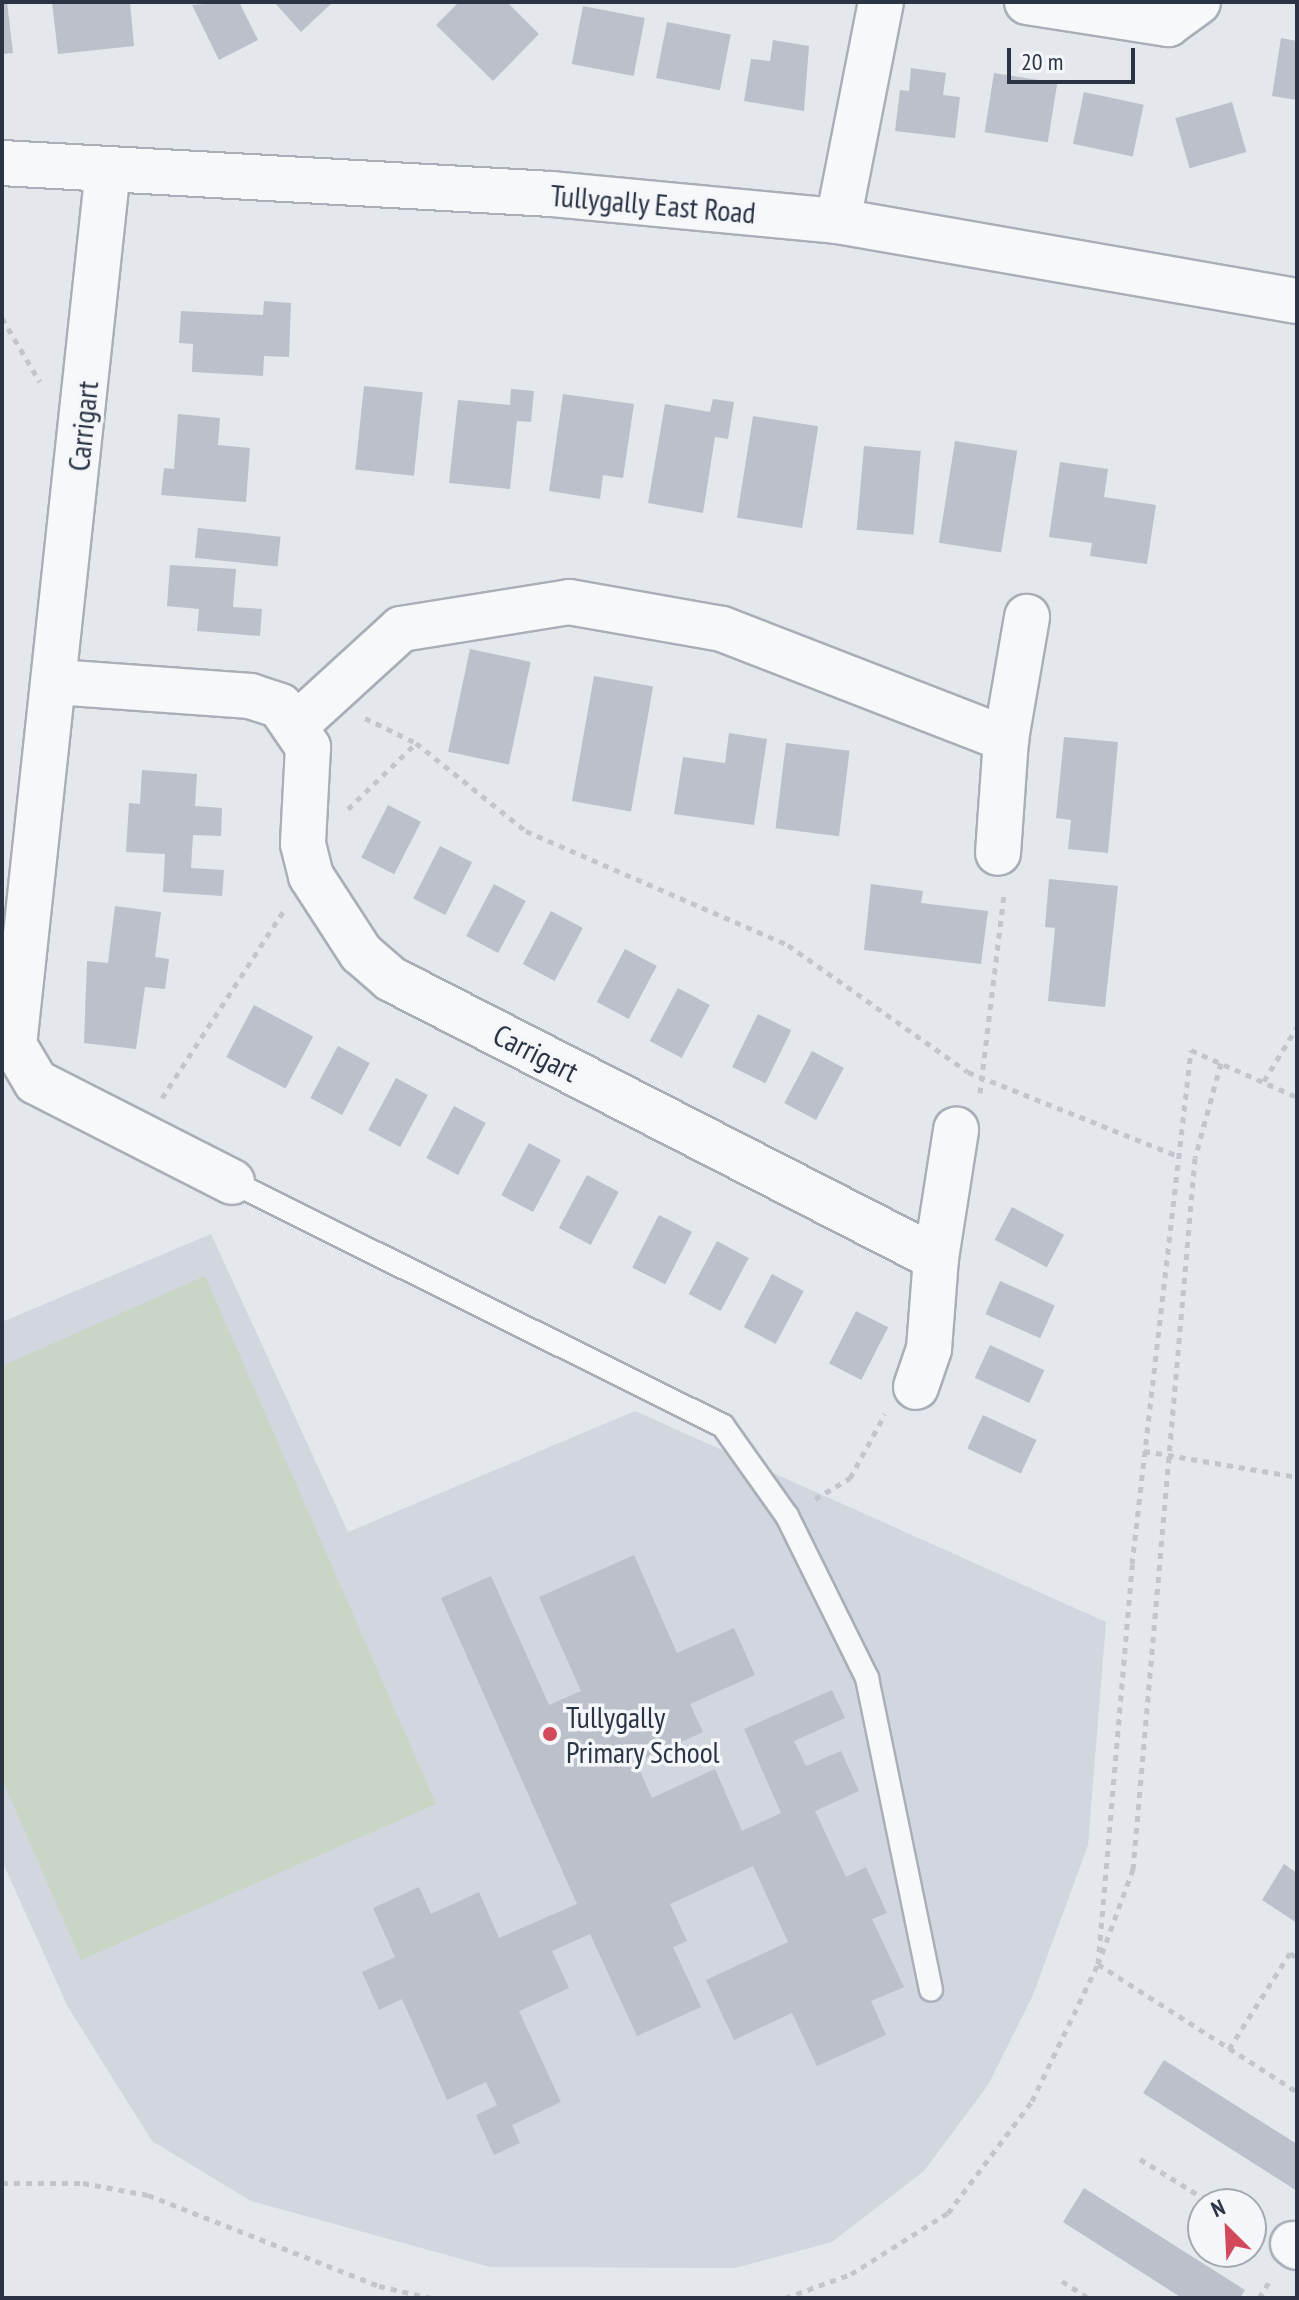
<!DOCTYPE html>
<style>
body{margin:0}
#map{position:relative;width:1299px;height:2300px;overflow:hidden;background:#e4e7ec;font-family:"PT Sans Narrow",sans-serif}
div>[style]{position:absolute}
.built>*{inset:0;background:#d2d6de}
.green>*{inset:0;background:#c9d6c5}
.building>*{inset:0;background:#bbc0ca;transform-origin:0 0}
.path>*{height:5px;margin-top:-2.5px;transform-origin:0;background:repeating-linear-gradient(90deg,#c2c5cb 0 6px,transparent 0 12px)}
.roads{filter:drop-shadow(2px 0 #a9aeb7) drop-shadow(-2px 0 #a9aeb7) drop-shadow(0 2px #a9aeb7) drop-shadow(0 -2px #a9aeb7)}
.service>*{height:22px;margin:-11px;padding:0 11px;transform-origin:11px;border-radius:11px;background:#f7f8fa}
.minor>*{height:44px;margin:-22px;padding:0 22px;transform-origin:22px;border-radius:22px;background:#f7f8fa}
.tertiary>*{height:44px;margin:-22px;padding:0 22px;transform-origin:22px;border-radius:22px;background:#f7f8fa}
.dots>*{width:22px;height:22px;translate:-50% -50%;box-sizing:border-box;border:4px solid #f4f6f9;border-radius:50%}
span{translate:-50% -50%;white-space:nowrap;text-align:center;line-height:1.15;-webkit-text-stroke:7px #f4f6f9;paint-order:stroke}
.street-label{font-size:30px;color:#2b3445}
.poi-label{font-size:30px;color:#2b3445}
.left{translate:0 -50%;text-align:left}
.frame{position:absolute;inset:0;border:4px solid #2b3445;pointer-events:none}
.north{position:absolute;left:1187px;top:2188px;width:80px;height:80px;box-sizing:border-box;background:#f4f6f9;border:2px solid #a4a8b1;border-radius:50%;rotate:336deg;font-size:22px;font-weight:700;line-height:32px;text-align:center;color:#2b3445}
.north::after{content:'';display:block;margin:auto;width:28px;height:36px;background:#d1495b;clip-path:polygon(50% 0,100% 100%,50% 72%,0 100%)}
.scale{position:absolute;left:1007px;top:48px;width:128px;height:36px;box-sizing:border-box;border:4px solid #2b3445;border-top:0;padding-left:10px;font-size:24px;line-height:28px;white-space:nowrap;color:#2b3445;-webkit-text-stroke:6px #f4f6f9;paint-order:stroke}
</style>
<div id="map">
<div class="built">
<i style="clip-path:polygon(211px 1234px,348px 1532px,635px 1411px,1106px 1622px,1088px 1845px,1033px 1995px,988px 2085px,924px 2171px,832px 2242px,735px 2268px,490px 2267px,251px 2201px,152px 2141px,68px 2007px,2px 1861px,2px 1322px)"></i>
</div>
<div class="green">
<i style="clip-path:polygon(205px 1276px,436px 1804px,81px 1960px,2px 1779px,2px 1366px)"></i>
</div>
<div class="building">
<i style="clip-path:polygon(2px 2px,7px 2px,13px 53px,2px 54px)"></i>
<i style="clip-path:polygon(52px 2px,130px 2px,134px 46px,58px 54px)"></i>
<i style="clip-path:polygon(239px 2px,258px 40px,219px 60px,192px 5px)"></i>
<i style="clip-path:polygon(274px 2px,333px 2px,301px 32px)"></i>
<i style="clip-path:polygon(459px 2px,507px 2px,539px 34px,493px 81px,436px 25px)"></i>
<i style="left:583px;top:6px;width:63px;height:59px;rotate:11deg"></i>
<i style="left:667px;top:22px;width:65px;height:57px;rotate:11deg"></i>
<i style="clip-path:polygon(1281px 38px,1297px 41px,1297px 100px,1272px 96px)"></i>
<i style="clip-path:polygon(773px 40px,809px 46px,804px 111px,744px 101px,751px 59px,770px 61px)"></i>
<i style="clip-path:polygon(911px 68px,946px 73px,943px 95px,960px 97px,955px 138px,895px 131px,900px 90px,909px 91px)"></i>
<i style="left:994px;top:73px;width:64px;height:60px;rotate:9deg"></i>
<i style="left:1084px;top:92px;width:61px;height:53px;rotate:12deg"></i>
<i style="left:1232px;top:102px;width:52px;height:59px;rotate:74deg"></i>
<i style="clip-path:polygon(264px 301px,291px 303px,289px 357px,264px 356px,263px 376px,192px 372px,193px 344px,179px 343px,181px 311px,263px 315px)"></i>
<i style="left:364px;top:386px;width:59px;height:84px;rotate:6deg"></i>
<i style="clip-path:polygon(511px 389px,534px 391px,531px 422px,517px 421px,510px 489px,449px 483px,458px 400px,510px 405px)"></i>
<i style="clip-path:polygon(563px 394px,634px 404px,623px 478px,603px 475px,600px 499px,549px 491px)"></i>
<i style="clip-path:polygon(713px 399px,734px 402px,728px 439px,715px 437px,703px 513px,648px 503px,665px 404px,710px 412px)"></i>
<i style="clip-path:polygon(178px 414px,220px 418px,218px 445px,250px 448px,246px 502px,161px 495px,164px 468px,174px 469px)"></i>
<i style="left:753px;top:416px;width:66px;height:103px;rotate:9deg"></i>
<i style="left:955px;top:441px;width:63px;height:103px;rotate:9deg"></i>
<i style="left:864px;top:446px;width:57px;height:84px;rotate:5deg"></i>
<i style="clip-path:polygon(1060px 462px,1108px 469px,1104px 497px,1156px 505px,1147px 564px,1090px 556px,1092px 543px,1049px 537px)"></i>
<i style="left:198px;top:528px;width:83px;height:30px;rotate:6deg"></i>
<i style="clip-path:polygon(170px 565px,236px 569px,233px 607px,262px 609px,260px 636px,197px 631px,199px 609px,167px 606px)"></i>
<i style="left:470px;top:649px;width:62px;height:105px;rotate:12deg"></i>
<i style="left:594px;top:676px;width:60px;height:127px;rotate:10deg"></i>
<i style="clip-path:polygon(729px 733px,767px 739px,754px 825px,674px 814px,683px 757px,725px 763px)"></i>
<i style="clip-path:polygon(1064px 737px,1118px 742px,1108px 853px,1068px 849px,1071px 820px,1056px 818px)"></i>
<i style="left:786px;top:743px;width:64px;height:86px;rotate:7deg"></i>
<i style="clip-path:polygon(142px 770px,197px 774px,195px 806px,222px 808px,221px 836px,193px 835px,191px 868px,224px 870px,222px 896px,163px 892px,165px 854px,126px 852px,129px 803px,140px 804px)"></i>
<i style="left:388px;top:805px;width:37px;height:59px;rotate:27deg"></i>
<i style="left:440px;top:846px;width:36px;height:59px;rotate:27deg"></i>
<i style="clip-path:polygon(1049px 879px,1118px 886px,1105px 1007px,1048px 1001px,1055px 928px,1045px 927px)"></i>
<i style="left:494px;top:884px;width:36px;height:59px;rotate:28deg"></i>
<i style="clip-path:polygon(871px 884px,923px 891px,921px 903px,988px 911px,981px 964px,864px 950px)"></i>
<i style="clip-path:polygon(115px 906px,161px 912px,155px 957px,169px 959px,165px 989px,145px 987px,136px 1049px,84px 1043px,87px 961px,108px 963px)"></i>
<i style="left:551px;top:911px;width:36px;height:60px;rotate:28deg"></i>
<i style="left:625px;top:949px;width:36px;height:60px;rotate:28deg"></i>
<i style="left:678px;top:988px;width:36px;height:60px;rotate:28deg"></i>
<i style="left:254px;top:1005px;width:67px;height:59px;rotate:28deg"></i>
<i style="left:758px;top:1014px;width:37px;height:59px;rotate:26deg"></i>
<i style="left:338px;top:1046px;width:36px;height:59px;rotate:28deg"></i>
<i style="left:812px;top:1051px;width:36px;height:59px;rotate:28deg"></i>
<i style="left:396px;top:1078px;width:36px;height:59px;rotate:28deg"></i>
<i style="left:454px;top:1106px;width:36px;height:59px;rotate:28deg"></i>
<i style="left:529px;top:1143px;width:36px;height:59px;rotate:28deg"></i>
<i style="left:587px;top:1175px;width:36px;height:60px;rotate:28deg"></i>
<i style="left:1012px;top:1207px;width:59px;height:37px;rotate:28deg"></i>
<i style="left:659px;top:1215px;width:37px;height:59px;rotate:27deg"></i>
<i style="left:717px;top:1241px;width:36px;height:60px;rotate:28deg"></i>
<i style="left:772px;top:1274px;width:36px;height:60px;rotate:28deg"></i>
<i style="left:1000px;top:1281px;width:60px;height:36px;rotate:24deg"></i>
<i style="left:856px;top:1311px;width:36px;height:59px;rotate:27deg"></i>
<i style="left:990px;top:1345px;width:60px;height:36px;rotate:25deg"></i>
<i style="left:983px;top:1415px;width:59px;height:37px;rotate:25deg"></i>
<i style="clip-path:polygon(634px 1555px,677px 1653px,734px 1628px,755px 1675px,690px 1704px,703px 1732px,636px 1762px,652px 1798px,715px 1769px,742px 1831px,781px 1813px,744px 1729px,832px 1690px,845px 1718px,794px 1741px,806px 1766px,841px 1751px,859px 1791px,815px 1811px,846px 1877px,866px 1867px,887px 1913px,872px 1919px,904px 1987px,871px 2001px,886px 2035px,817px 2066px,792px 2013px,734px 2040px,706px 1980px,788px 1942px,753px 1866px,670px 1904px,687px 1941px,673px 1947px,701px 2007px,637px 2036px,590px 1934px,552px 1951px,569px 1988px,519px 2011px,561px 2102px,512px 2125px,520px 2143px,494px 2155px,476px 2115px,497px 2105px,486px 2082px,447px 2100px,402px 1999px,379px 2010px,362px 1972px,395px 1957px,373px 1908px,419px 1887px,431px 1914px,479px 1892px,499px 1938px,577px 1904px,441px 1598px,491px 1576px,549px 1705px,581px 1691px,539px 1597px)"></i>
<i style="clip-path:polygon(1284px 1864px,1297px 1873px,1297px 1923px,1262px 1900px)"></i>
<i style="clip-path:polygon(1164px 2060px,1297px 2144px,1297px 2191px,1143px 2093px)"></i>
<i style="clip-path:polygon(1084px 2188px,1245px 2290px,1240px 2298px,1182px 2298px,1063px 2222px)"></i>
</div>
<div class="path">
<i style="left:2px;top:318px;width:74px;rotate:59.3deg"></i>
<i style="left:365px;top:718px;width:57px;rotate:26.1deg"></i>
<i style="left:416px;top:743px;width:141px;rotate:38.7deg"></i>
<i style="left:526px;top:831px;width:286px;rotate:23.5deg"></i>
<i style="left:788px;top:945px;width:220px;rotate:35.2deg"></i>
<i style="left:968px;top:1072px;width:223px;rotate:21.8deg"></i>
<i style="left:348px;top:809px;width:95px;rotate:-44.1deg"></i>
<i style="left:1221px;top:1063px;width:98px;rotate:105.3deg"></i>
<i style="left:1195px;top:1158px;width:714px;rotate:94.98deg"></i>
<i style="left:1133px;top:1869px;width:101px;rotate:110.2deg"></i>
<i style="left:1098px;top:1964px;width:237px;rotate:32.7deg"></i>
<i style="left:1264px;top:1081px;width:63px;rotate:-58.6deg"></i>
<i style="left:980px;top:1093px;width:198px;rotate:-83.1deg"></i>
<i style="left:162px;top:1098px;width:222px;rotate:-57deg"></i>
<i style="left:1144px;top:1451px;width:155px;rotate:9.6deg"></i>
<i style="left:815px;top:1499px;width:41px;rotate:-31deg"></i>
<i style="left:850px;top:1478px;width:73px;rotate:-61.3deg"></i>
<i style="left:1229px;top:2049px;width:114px;rotate:-57.6deg"></i>
<i style="left:1290px;top:1953px;width:9px;rotate:36deg"></i>
<i style="left:1140px;top:2159px;width:86px;rotate:31.7deg"></i>
<i style="left:2px;top:2183px;width:81px"></i>
<i style="left:83px;top:2183px;width:66px;rotate:10.5deg"></i>
<i style="left:148px;top:2195px;width:248px;rotate:21.5deg"></i>
<i style="left:379px;top:2286px;width:53px;rotate:13deg"></i>
<i style="left:1062px;top:2281px;width:31px;rotate:33deg"></i>
<i style="left:785px;top:2298px;width:70px;rotate:-20deg"></i>
<i style="left:851px;top:2274px;width:115px;rotate:-32.2deg"></i>
<i style="left:948px;top:2213px;width:140px;rotate:-53.1deg"></i>
<i style="left:1032px;top:2101px;width:152px;rotate:-64.3deg"></i>
<i style="left:1098px;top:1964px;width:401px;rotate:-85.1deg"></i>
<i style="left:1132px;top:1564px;width:517px;rotate:-83.45deg"></i>
<i style="left:1191px;top:1050px;width:116px;rotate:23.9deg"></i>
<i style="left:1259px;top:2298px;width:19px;rotate:-58deg"></i>
</div>
<div class="roads">
<div class="service">
<i style="left:232px;top:1182px;width:548px;rotate:26.42deg"></i>
<i style="left:723px;top:1426px;width:110px;rotate:54.6deg"></i>
<i style="left:787px;top:1516px;width:181px;rotate:63.7deg"></i>
<i style="left:867px;top:1678px;width:318px;rotate:78.4deg"></i>
</div>
<div class="minor">
<i style="left:1027px;top:2px;width:143px;rotate:8.9deg"></i>
<i style="left:1168px;top:24px;width:37px;rotate:-36deg"></i>
<i style="left:108px;top:169px;width:881px;rotate:96.12deg"></i>
<i style="left:14px;top:1045px;width:43px;rotate:59.3deg"></i>
<i style="left:36px;top:1082px;width:220px;rotate:27deg"></i>
<i style="left:838px;top:221px;width:223px;rotate:-78.9deg"></i>
<i style="left:56px;top:682px;width:195px;rotate:4.1deg"></i>
<i style="left:250px;top:696px;width:32px;rotate:18deg"></i>
<i style="left:280px;top:706px;width:50px;rotate:55.7deg"></i>
<i style="left:308px;top:747px;width:97px;rotate:93deg"></i>
<i style="left:303px;top:844px;width:33px;rotate:76deg"></i>
<i style="left:311px;top:876px;width:92px;rotate:57deg"></i>
<i style="left:361px;top:953px;width:40px;rotate:41deg"></i>
<i style="left:391px;top:979px;width:612px;rotate:27.11deg"></i>
<i style="left:936px;top:1258px;width:91px;rotate:94.4deg"></i>
<i style="left:929px;top:1349px;width:40px;rotate:108.9deg"></i>
<i style="left:297px;top:724px;width:141px;rotate:-42.4deg"></i>
<i style="left:401px;top:629px;width:170px;rotate:-9.1deg"></i>
<i style="left:569px;top:602px;width:155px;rotate:10deg"></i>
<i style="left:722px;top:629px;width:305px;rotate:21.2deg"></i>
<i style="left:1006px;top:739px;width:114px;rotate:94deg"></i>
<i style="left:1006px;top:739px;width:124px;rotate:-80.2deg"></i>
<i style="left:936px;top:1258px;width:130px;rotate:-81.1deg"></i>
<i style="left:1293px;top:2244px;width:5px;rotate:37deg"></i>
</div>
<div class="tertiary">
<i style="left:2px;top:163px;width:550px;rotate:3.23deg"></i>
<i style="left:551px;top:194px;width:288px;rotate:5.4deg"></i>
<i style="left:838px;top:221px;width:466px;rotate:9.9deg"></i>
</div>
</div>
<div class="dots">
<i style="left:550px;top:1734px;background:#d1495b"></i>
</div>
<div class="street-label">
<span style="left:653px;top:204px;rotate:5deg">Tullygally East Road</span>
<span style="left:83px;top:426px;rotate:-84deg">Carrigart</span>
<span style="left:536px;top:1053px;rotate:27deg">Carrigart</span>
</div>
<div class="poi-label">
<span class="left" style="left:566px;top:1734px">Tullygally<br>Primary School</span>
</div>
<div class="frame"></div>
<div class="north">N</div>
<div class="scale">20 m</div>
</div>
